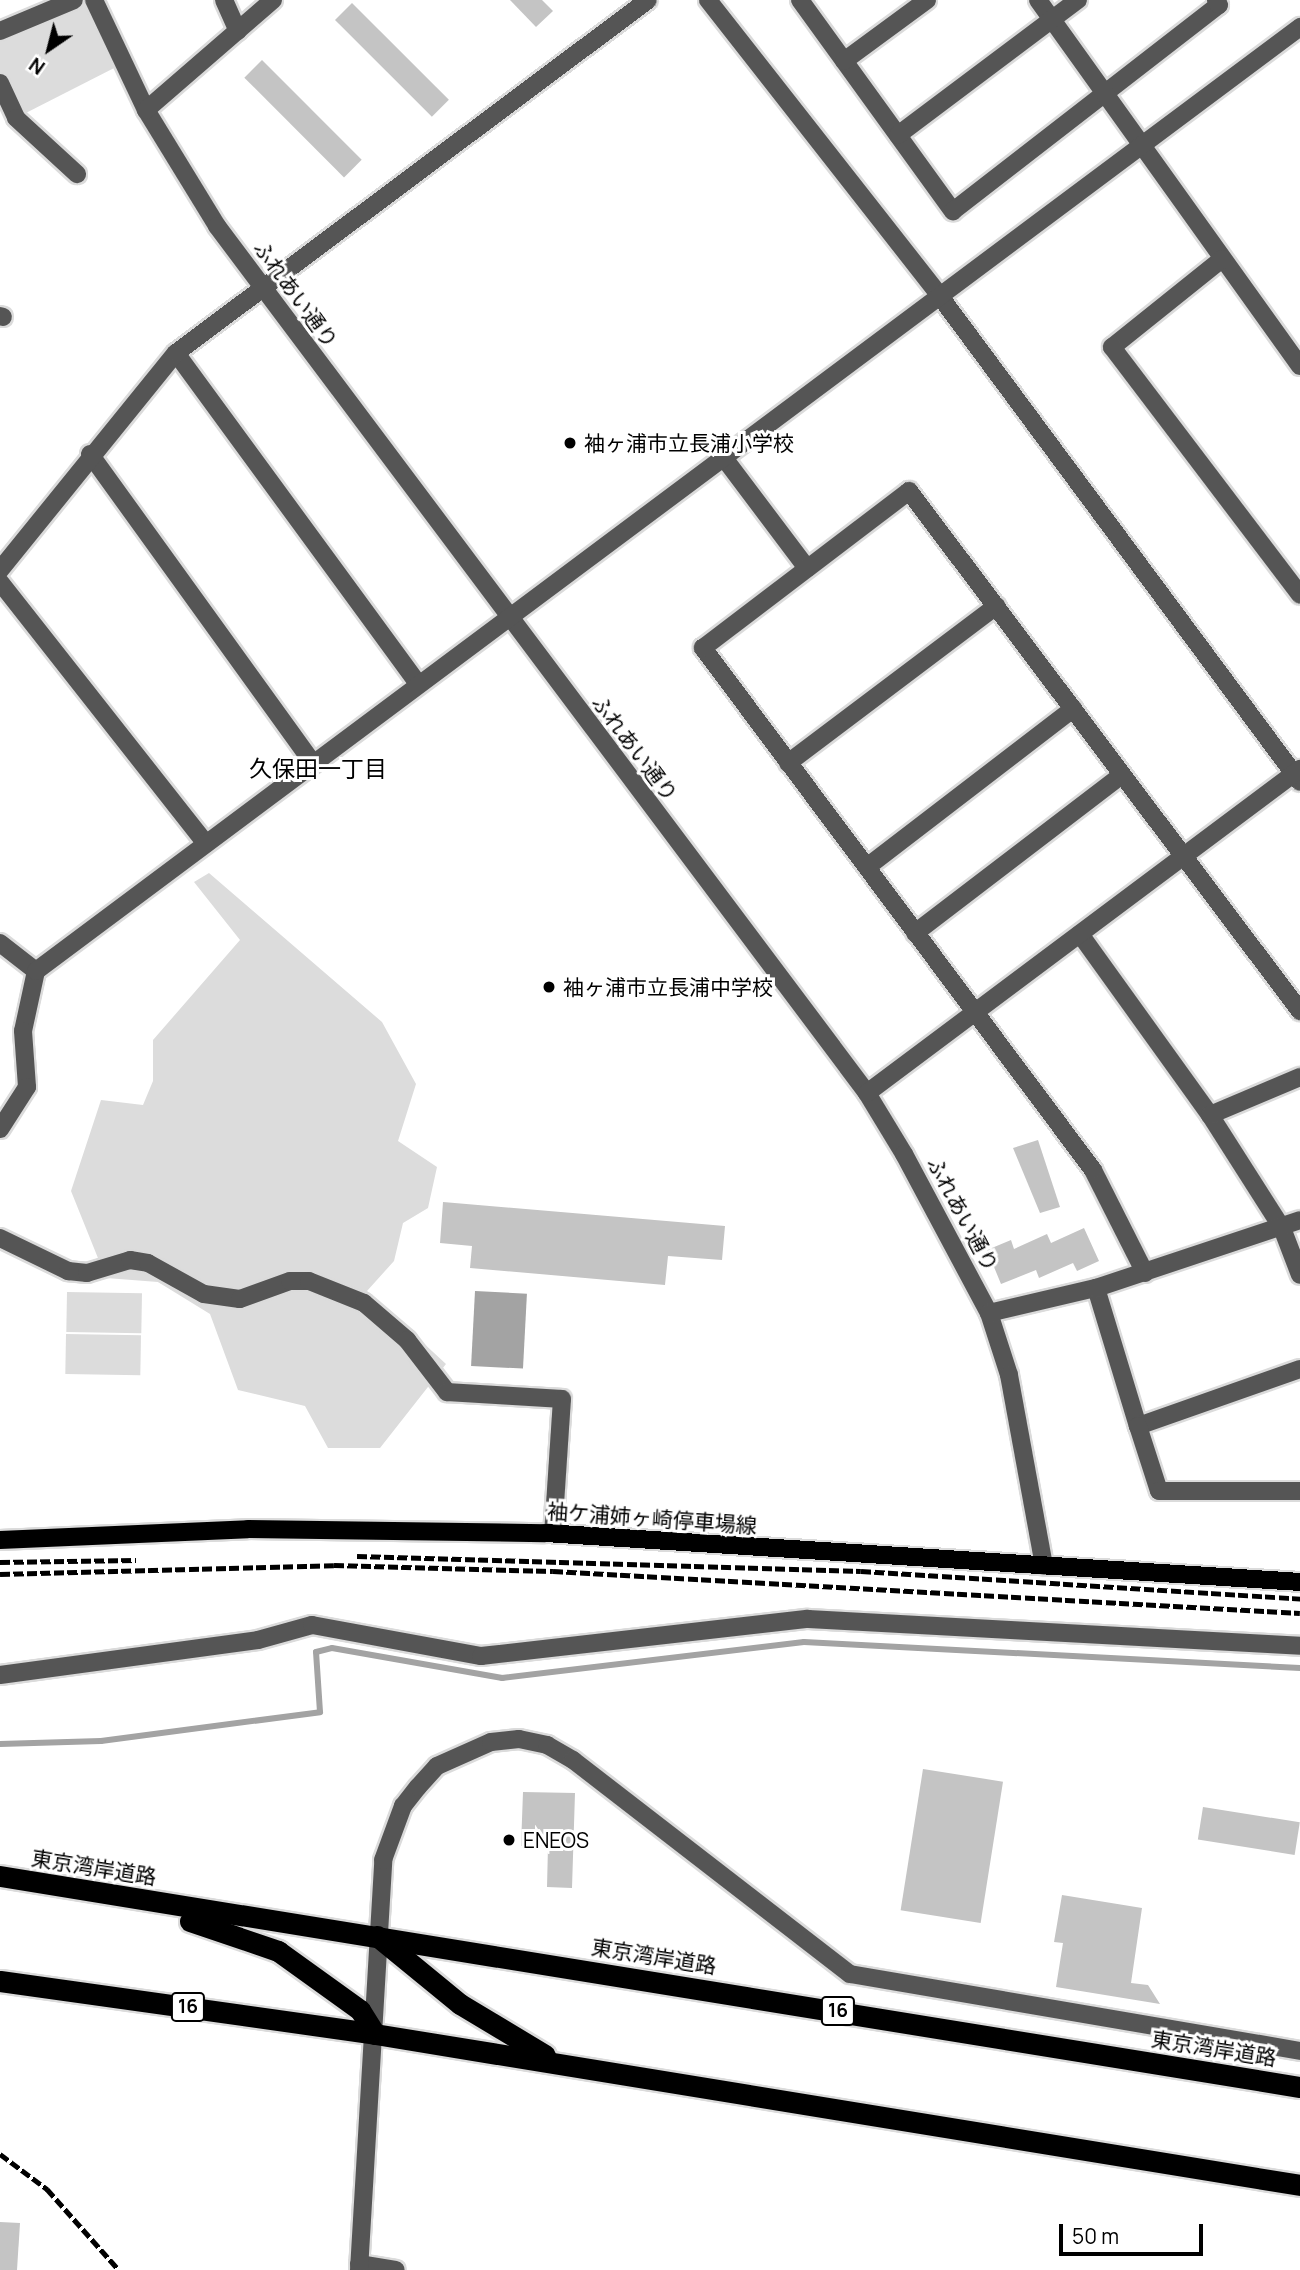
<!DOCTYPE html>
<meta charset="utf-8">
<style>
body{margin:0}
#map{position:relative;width:1300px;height:2270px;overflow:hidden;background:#fff;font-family:Manrope,"Noto Sans JP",sans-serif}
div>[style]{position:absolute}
.green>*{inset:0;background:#dcdcdc;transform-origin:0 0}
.water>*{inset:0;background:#a3a3a3;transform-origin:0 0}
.stream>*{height:6px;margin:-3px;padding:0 3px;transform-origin:3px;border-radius:3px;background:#a3a3a3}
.building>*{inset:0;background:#c4c4c4;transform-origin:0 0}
.roads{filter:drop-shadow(2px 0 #dbdbdb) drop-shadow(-2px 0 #dbdbdb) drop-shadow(0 2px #dbdbdb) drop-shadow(0 -2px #dbdbdb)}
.minor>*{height:18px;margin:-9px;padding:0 9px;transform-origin:9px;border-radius:9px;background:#555}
.major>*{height:18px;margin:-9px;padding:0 9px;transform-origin:9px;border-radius:9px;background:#000}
.highway>*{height:21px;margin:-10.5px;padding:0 10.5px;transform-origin:10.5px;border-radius:10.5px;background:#000}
.rail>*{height:5px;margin-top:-2.5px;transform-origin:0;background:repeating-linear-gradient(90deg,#000 0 10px,transparent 0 13.5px)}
.dots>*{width:19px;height:19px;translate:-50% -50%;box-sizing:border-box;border:4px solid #fff;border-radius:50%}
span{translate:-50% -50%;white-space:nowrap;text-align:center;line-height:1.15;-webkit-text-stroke:6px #fff;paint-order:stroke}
.shield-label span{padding:2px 5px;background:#fff;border:2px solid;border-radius:5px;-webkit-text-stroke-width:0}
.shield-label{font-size:19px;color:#000;font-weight:700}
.street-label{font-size:21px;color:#000}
.poi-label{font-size:21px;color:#000}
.left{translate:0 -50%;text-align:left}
.neighbourhood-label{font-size:23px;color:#000}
.north{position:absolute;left:14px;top:14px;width:70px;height:70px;-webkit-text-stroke:5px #fff;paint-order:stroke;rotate:215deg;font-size:19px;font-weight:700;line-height:28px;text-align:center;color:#000}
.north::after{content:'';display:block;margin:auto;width:24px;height:32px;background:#000;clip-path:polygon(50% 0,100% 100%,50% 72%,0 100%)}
.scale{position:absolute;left:1059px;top:2224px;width:144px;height:32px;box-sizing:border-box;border:4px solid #000;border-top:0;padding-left:9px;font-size:21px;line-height:24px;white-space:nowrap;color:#000;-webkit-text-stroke:5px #fff;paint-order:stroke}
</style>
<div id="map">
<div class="green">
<i style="clip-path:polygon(74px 0,94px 0,122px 64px,16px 118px,0 83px,0 31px)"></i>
<i style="clip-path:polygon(209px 873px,382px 1022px,416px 1084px,398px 1141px,437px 1167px,428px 1208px,403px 1223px,394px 1261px,367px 1291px,446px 1364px,380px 1448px,328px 1448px,305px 1406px,238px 1390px,210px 1314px,158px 1282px,106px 1278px,71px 1191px,101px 1100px,143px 1105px,153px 1081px,153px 1040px,240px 940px,194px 882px)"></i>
<i style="left:67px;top:1292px;width:75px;height:40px;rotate:1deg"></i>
<i style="left:66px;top:1334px;width:75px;height:40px;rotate:1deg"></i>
</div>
<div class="water">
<i style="left:475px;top:1291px;width:52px;height:75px;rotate:3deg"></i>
</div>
<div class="stream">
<i style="left:0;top:1744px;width:101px;rotate:-1.7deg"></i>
<i style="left:101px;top:1741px;width:221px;rotate:-7.5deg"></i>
<i style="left:320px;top:1712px;width:60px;rotate:-93.8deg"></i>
<i style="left:316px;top:1652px;width:16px;rotate:-14deg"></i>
<i style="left:332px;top:1648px;width:173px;rotate:10deg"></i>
<i style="left:502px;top:1678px;width:304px;rotate:-6.8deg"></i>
<i style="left:804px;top:1642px;width:497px;rotate:3deg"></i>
</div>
<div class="building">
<i style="clip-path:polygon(510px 0,542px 0,553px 11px,536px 27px)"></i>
<i style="left:352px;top:3px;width:137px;height:24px;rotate:45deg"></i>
<i style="left:262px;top:60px;width:141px;height:25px;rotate:45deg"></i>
<i style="clip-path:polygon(1038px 1140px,1060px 1207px,1040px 1213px,1013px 1148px)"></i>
<i style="clip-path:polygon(443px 1202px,725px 1226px,722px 1260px,668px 1256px,665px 1285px,470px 1268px,472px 1246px,440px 1243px)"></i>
<i style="clip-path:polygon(1084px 1228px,1099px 1261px,1077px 1271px,1073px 1263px,1039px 1278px,1036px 1270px,1001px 1284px,987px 1250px,1011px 1240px,1014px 1249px,1047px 1234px,1051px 1243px)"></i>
<i style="left:923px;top:1769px;width:81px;height:143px;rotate:9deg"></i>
<i style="clip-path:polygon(523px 1792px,575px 1793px,572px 1888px,547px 1887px,548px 1846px,521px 1846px)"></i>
<i style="left:1203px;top:1807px;width:98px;height:33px;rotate:9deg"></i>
<i style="clip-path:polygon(1062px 1895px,1142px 1908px,1131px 1983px,1148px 1985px,1160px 2004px,1056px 1987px,1063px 1943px,1054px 1942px)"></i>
<i style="clip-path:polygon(0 2222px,20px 2223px,17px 2270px,0 2270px)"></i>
</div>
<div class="roads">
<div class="minor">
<i style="left:94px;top:0;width:122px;rotate:64.7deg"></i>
<i style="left:146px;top:110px;width:136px;rotate:58.5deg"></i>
<i style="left:217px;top:226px;width:1084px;rotate:53.14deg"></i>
<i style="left:867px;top:1093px;width:71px;rotate:58.8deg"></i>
<i style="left:904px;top:1154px;width:180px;rotate:61.9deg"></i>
<i style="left:989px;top:1313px;width:65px;rotate:72.1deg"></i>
<i style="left:1009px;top:1375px;width:194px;rotate:79.6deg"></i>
<i style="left:224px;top:0;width:34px;rotate:66deg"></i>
<i style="left:708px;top:0;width:375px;rotate:51.9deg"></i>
<i style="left:939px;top:295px;width:606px;rotate:53.45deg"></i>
<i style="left:800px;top:0;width:261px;rotate:54.1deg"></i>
<i style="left:953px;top:211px;width:336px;rotate:-37.8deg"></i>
<i style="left:1219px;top:5px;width:6px;rotate:-121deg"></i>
<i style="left:1038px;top:0;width:450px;rotate:54.4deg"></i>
<i style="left:0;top:31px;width:80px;rotate:-22.7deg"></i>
<i style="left:844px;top:61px;width:103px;rotate:-36.3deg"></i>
<i style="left:0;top:83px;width:38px;rotate:65deg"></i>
<i style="left:16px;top:118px;width:83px;rotate:42.6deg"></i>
<i style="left:146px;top:110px;width:168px;rotate:-40.9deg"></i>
<i style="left:898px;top:135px;width:225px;rotate:-36.9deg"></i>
<i style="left:1222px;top:259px;width:141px;rotate:141.3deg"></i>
<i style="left:1112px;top:347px;width:311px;rotate:52.8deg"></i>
<i style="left:0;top:316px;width:3px;rotate:18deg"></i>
<i style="left:176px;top:353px;width:410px;rotate:53.8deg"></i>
<i style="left:90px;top:454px;width:380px;rotate:54.2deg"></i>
<i style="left:724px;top:458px;width:138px;rotate:53deg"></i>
<i style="left:0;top:570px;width:279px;rotate:-51deg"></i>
<i style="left:176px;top:353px;width:589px;rotate:-36.79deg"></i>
<i style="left:0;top:582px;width:333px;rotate:51.8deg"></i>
<i style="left:788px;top:763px;width:261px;rotate:-37deg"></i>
<i style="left:867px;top:867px;width:260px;rotate:-37.5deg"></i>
<i style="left:915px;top:933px;width:260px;rotate:-37.4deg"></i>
<i style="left:1080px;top:934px;width:223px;rotate:54.3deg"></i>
<i style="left:1210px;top:1115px;width:134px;rotate:57.5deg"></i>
<i style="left:1282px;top:1228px;width:50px;rotate:69deg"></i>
<i style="left:0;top:943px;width:46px;rotate:37.9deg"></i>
<i style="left:36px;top:971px;width:61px;rotate:102.2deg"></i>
<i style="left:23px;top:1031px;width:56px;rotate:85.9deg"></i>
<i style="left:27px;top:1087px;width:50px;rotate:122.7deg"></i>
<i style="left:36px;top:971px;width:1578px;rotate:-36.75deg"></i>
<i style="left:867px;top:1093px;width:541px;rotate:-36.81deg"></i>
<i style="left:1210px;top:1115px;width:98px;rotate:-22.9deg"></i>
<i style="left:0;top:1238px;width:76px;rotate:25.9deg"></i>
<i style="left:68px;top:1271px;width:19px;rotate:6deg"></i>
<i style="left:87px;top:1273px;width:45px;rotate:-16.8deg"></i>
<i style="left:130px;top:1260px;width:18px;rotate:9deg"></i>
<i style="left:148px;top:1263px;width:64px;rotate:29deg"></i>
<i style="left:204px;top:1294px;width:36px;rotate:8deg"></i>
<i style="left:240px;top:1299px;width:53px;rotate:-19.8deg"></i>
<i style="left:290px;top:1281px;width:19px"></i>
<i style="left:309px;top:1281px;width:59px;rotate:21.8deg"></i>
<i style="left:364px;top:1303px;width:57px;rotate:40.7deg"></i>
<i style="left:407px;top:1340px;width:66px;rotate:52.4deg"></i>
<i style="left:447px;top:1392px;width:115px;rotate:3.5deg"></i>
<i style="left:562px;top:1399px;width:134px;rotate:93.8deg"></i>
<i style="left:1145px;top:1273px;width:115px;rotate:-116.8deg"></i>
<i style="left:1093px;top:1170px;width:652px;rotate:-126.76deg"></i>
<i style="left:703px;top:648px;width:259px;rotate:-37.3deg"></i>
<i style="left:909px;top:491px;width:651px;rotate:53.06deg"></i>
<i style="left:1096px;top:1288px;width:144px;rotate:73.1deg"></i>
<i style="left:989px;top:1313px;width:110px;rotate:-13.2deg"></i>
<i style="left:1096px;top:1288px;width:215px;rotate:-18.4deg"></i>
<i style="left:1300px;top:1369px;width:172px;rotate:160.6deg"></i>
<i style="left:1138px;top:1426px;width:68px;rotate:72.1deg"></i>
<i style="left:1159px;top:1491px;width:141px"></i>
<i style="left:0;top:1675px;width:260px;rotate:-7.7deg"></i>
<i style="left:258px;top:1640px;width:56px;rotate:-15.5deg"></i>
<i style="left:312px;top:1625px;width:172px;rotate:10.4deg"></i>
<i style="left:481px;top:1656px;width:329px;rotate:-6.5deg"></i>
<i style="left:808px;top:1619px;width:493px;rotate:3.1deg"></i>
<i style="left:359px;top:2264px;width:37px;rotate:9deg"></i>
<i style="left:359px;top:2270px;width:411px;rotate:-86.6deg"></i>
<i style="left:383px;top:1860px;width:58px;rotate:-69.7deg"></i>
<i style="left:403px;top:1806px;width:24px;rotate:-52deg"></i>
<i style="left:418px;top:1787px;width:28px;rotate:-48deg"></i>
<i style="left:437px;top:1766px;width:59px;rotate:-24deg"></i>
<i style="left:491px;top:1742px;width:28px;rotate:-6deg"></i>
<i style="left:519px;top:1739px;width:29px;rotate:12deg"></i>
<i style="left:547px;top:1745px;width:30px;rotate:30deg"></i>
<i style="left:573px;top:1760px;width:350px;rotate:37.7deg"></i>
<i style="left:850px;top:1974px;width:457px;rotate:9.7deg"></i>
</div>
<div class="major">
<i style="left:0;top:1540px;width:248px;rotate:-2.5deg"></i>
<i style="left:248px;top:1529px;width:297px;rotate:0.8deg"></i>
<i style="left:545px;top:1533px;width:757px;rotate:3.71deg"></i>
</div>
<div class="highway">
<i style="left:0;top:1876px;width:1317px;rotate:9.22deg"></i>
<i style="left:190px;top:1921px;width:93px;rotate:18.8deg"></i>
<i style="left:278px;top:1951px;width:101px;rotate:35.7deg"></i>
<i style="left:360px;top:2010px;width:28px;rotate:58deg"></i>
<i style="left:377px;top:1936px;width:107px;rotate:39.3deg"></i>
<i style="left:460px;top:2004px;width:99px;rotate:31deg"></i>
<i style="left:0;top:1981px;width:379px;rotate:8deg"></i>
<i style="left:375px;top:2034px;width:937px;rotate:9.27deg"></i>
</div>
</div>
<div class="rail">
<i style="left:357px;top:1556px;width:504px;rotate:1.7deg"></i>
<i style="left:861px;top:1571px;width:440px;rotate:3.6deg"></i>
<i style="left:0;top:1562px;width:136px;rotate:-0.8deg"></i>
<i style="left:0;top:1574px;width:334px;rotate:-1.5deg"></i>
<i style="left:334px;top:1565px;width:219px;rotate:1.6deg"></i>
<i style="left:553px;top:1571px;width:748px;rotate:3.22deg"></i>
<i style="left:0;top:2154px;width:59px;rotate:36.7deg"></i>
<i style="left:47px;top:2189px;width:108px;rotate:48.4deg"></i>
</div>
<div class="dots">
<i style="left:570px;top:443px;background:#000"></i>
<i style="left:549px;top:987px;background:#000"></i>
<i style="left:509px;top:1840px;background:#000"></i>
</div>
<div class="shield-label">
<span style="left:188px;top:2007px">16</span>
<span style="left:838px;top:2011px">16</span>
</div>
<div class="street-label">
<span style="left:296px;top:294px;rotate:54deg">ふれあい通り</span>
<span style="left:635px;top:748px;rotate:53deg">ふれあい通り</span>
<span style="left:963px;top:1214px;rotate:62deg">ふれあい通り</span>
<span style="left:652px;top:1518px;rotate:4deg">袖ケ浦姉ヶ崎停車場線</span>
<span style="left:94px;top:1867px;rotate:9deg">東京湾岸道路</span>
<span style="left:654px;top:1956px;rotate:9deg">東京湾岸道路</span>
<span style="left:1214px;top:2048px;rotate:9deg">東京湾岸道路</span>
</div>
<div class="poi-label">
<span class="left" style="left:584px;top:443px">袖ヶ浦市立長浦小学校</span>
<span class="left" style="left:563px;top:987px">袖ヶ浦市立長浦中学校</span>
<span class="left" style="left:523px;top:1840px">ENEOS</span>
</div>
<div class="neighbourhood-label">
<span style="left:318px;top:768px">久保田一丁目</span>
</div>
<div class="north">N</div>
<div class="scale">50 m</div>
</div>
